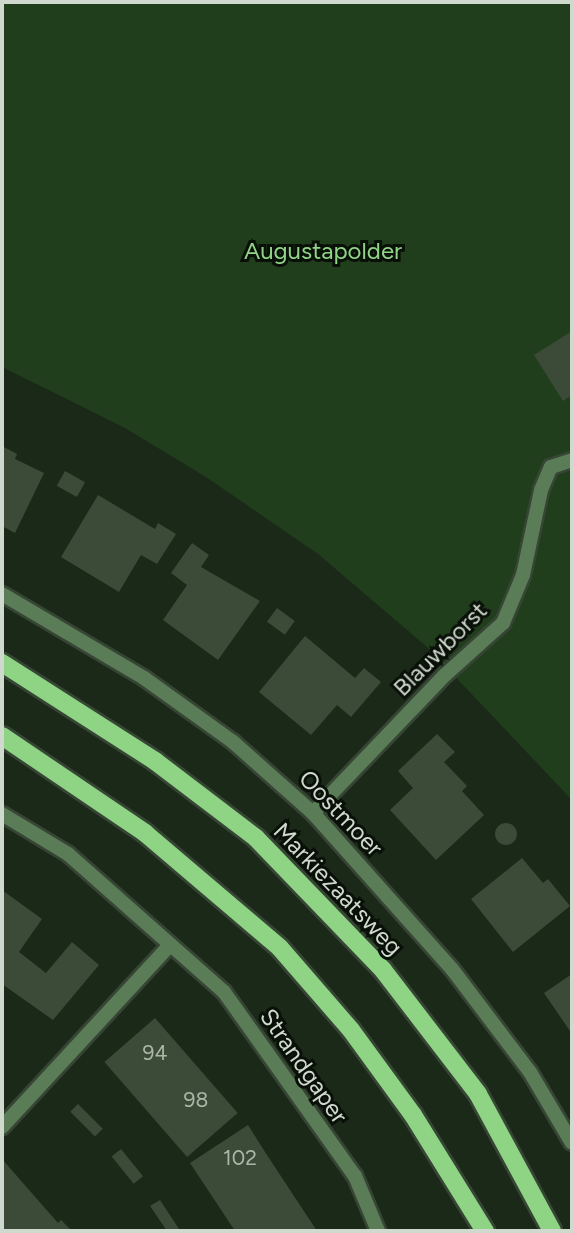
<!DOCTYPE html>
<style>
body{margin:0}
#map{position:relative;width:574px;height:1233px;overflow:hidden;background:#1a2918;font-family:Figtree,sans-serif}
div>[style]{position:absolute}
.green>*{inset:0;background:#203d1c}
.building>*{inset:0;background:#3b4b38;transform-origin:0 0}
.round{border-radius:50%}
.roads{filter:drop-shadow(2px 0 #374535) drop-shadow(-2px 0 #374535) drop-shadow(0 2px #374535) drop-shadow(0 -2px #374535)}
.minor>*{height:14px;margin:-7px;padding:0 7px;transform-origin:7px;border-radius:7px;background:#5a7c56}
.primary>*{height:18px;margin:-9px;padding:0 9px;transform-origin:9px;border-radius:9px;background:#8ed484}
span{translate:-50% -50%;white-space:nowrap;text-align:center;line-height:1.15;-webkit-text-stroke:6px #091008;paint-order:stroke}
.number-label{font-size:21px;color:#aab6a8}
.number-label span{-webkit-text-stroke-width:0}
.park-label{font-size:24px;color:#91d487}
.street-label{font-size:24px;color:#cfd9cd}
.frame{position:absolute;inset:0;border:4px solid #cfd9cd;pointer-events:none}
</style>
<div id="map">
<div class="green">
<i style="clip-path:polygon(2px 2px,572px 2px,572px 800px,427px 647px,318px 554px,209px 479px,125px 428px,2px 367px)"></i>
</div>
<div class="building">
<i style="clip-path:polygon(572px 331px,572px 395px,563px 401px,534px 355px)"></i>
<i style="clip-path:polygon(2px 446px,17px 454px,15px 459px,44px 473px,15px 533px,2px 526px)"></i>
<i style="left:65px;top:471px;width:23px;height:17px;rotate:29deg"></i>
<i style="clip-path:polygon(98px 495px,155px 529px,158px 523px,176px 534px,157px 564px,141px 555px,119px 592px,61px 557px)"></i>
<i style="clip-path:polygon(192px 543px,209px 555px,201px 567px,260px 601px,218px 660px,163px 620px,187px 585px,171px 573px)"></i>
<i style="left:277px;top:608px;width:22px;height:17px;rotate:36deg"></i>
<i style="clip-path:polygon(305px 636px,355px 678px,364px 668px,381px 682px,351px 717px,337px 705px,311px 735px,259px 692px)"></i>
<i style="clip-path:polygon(437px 734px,455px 752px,444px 762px,467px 786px,462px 791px,484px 815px,436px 860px,390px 810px,413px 788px,398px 771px)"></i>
<i class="round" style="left:495px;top:823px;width:22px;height:22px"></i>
<i style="clip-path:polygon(522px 858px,543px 883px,548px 879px,570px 906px,513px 952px,471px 899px)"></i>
<i style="clip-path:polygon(2px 890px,42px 919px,19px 952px,46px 973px,72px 942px,99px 965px,53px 1020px,2px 984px)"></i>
<i style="clip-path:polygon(572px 974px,572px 1034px,544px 993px)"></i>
<i style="left:155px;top:1018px;width:126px;height:67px;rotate:49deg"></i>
<i style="left:78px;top:1104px;width:35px;height:11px;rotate:45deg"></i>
<i style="clip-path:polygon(248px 1125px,265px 1152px,317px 1231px,235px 1231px,190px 1163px)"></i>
<i style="left:121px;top:1149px;width:35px;height:12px;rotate:51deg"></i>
<i style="clip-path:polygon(2px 1159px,58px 1223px,61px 1220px,72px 1231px,2px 1231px)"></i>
<i style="clip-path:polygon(160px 1200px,179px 1229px,176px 1231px,167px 1231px,150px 1206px)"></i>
</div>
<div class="roads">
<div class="minor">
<i style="left:2px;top:594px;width:165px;rotate:30.6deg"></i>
<i style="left:144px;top:678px;width:110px;rotate:35.7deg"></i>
<i style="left:233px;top:742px;width:107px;rotate:41.6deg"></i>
<i style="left:313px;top:813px;width:209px;rotate:48.3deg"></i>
<i style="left:452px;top:969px;width:129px;rotate:52.9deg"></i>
<i style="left:530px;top:1072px;width:82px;rotate:59.4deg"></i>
<i style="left:313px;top:813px;width:191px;rotate:-46.3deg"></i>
<i style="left:445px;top:675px;width:78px;rotate:-41.9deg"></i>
<i style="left:503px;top:623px;width:52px;rotate:-67.4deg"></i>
<i style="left:523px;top:575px;width:87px;rotate:-78deg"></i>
<i style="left:541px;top:490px;width:25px;rotate:-67deg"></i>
<i style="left:551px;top:467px;width:22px;rotate:-18deg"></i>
<i style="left:2px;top:814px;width:77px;rotate:31.2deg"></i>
<i style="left:68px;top:854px;width:208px;rotate:41.5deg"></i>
<i style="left:224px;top:992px;width:226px;rotate:54.6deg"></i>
<i style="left:355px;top:1176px;width:60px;rotate:67.3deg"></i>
<i style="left:2px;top:1127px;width:245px;rotate:-47.3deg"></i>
</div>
<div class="primary">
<i style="left:2px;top:663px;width:182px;rotate:32.6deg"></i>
<i style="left:155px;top:761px;width:127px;rotate:37.3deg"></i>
<i style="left:256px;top:838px;width:183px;rotate:46.1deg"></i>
<i style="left:383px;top:970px;width:156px;rotate:52.5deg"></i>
<i style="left:478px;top:1094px;width:156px;rotate:61.6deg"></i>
<i style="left:2px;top:736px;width:173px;rotate:34.1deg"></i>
<i style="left:145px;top:833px;width:177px;rotate:40.4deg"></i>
<i style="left:280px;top:948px;width:108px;rotate:49.1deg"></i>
<i style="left:351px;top:1030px;width:105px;rotate:53.9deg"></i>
<i style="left:413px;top:1115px;width:137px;rotate:58.2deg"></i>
</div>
</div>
<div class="number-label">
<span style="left:155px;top:1053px">94</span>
<span style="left:196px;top:1100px">98</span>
<span style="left:240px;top:1158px">102</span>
</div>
<div class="park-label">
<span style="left:323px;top:251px">Augustapolder</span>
</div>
<div class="street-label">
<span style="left:440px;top:649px;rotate:-45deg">Blauwborst</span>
<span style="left:341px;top:813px;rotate:46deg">Oostmoer</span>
<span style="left:338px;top:889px;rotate:46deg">Markiezaatsweg</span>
<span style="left:304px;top:1066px;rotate:55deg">Strandgaper</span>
</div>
<div class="frame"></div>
</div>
